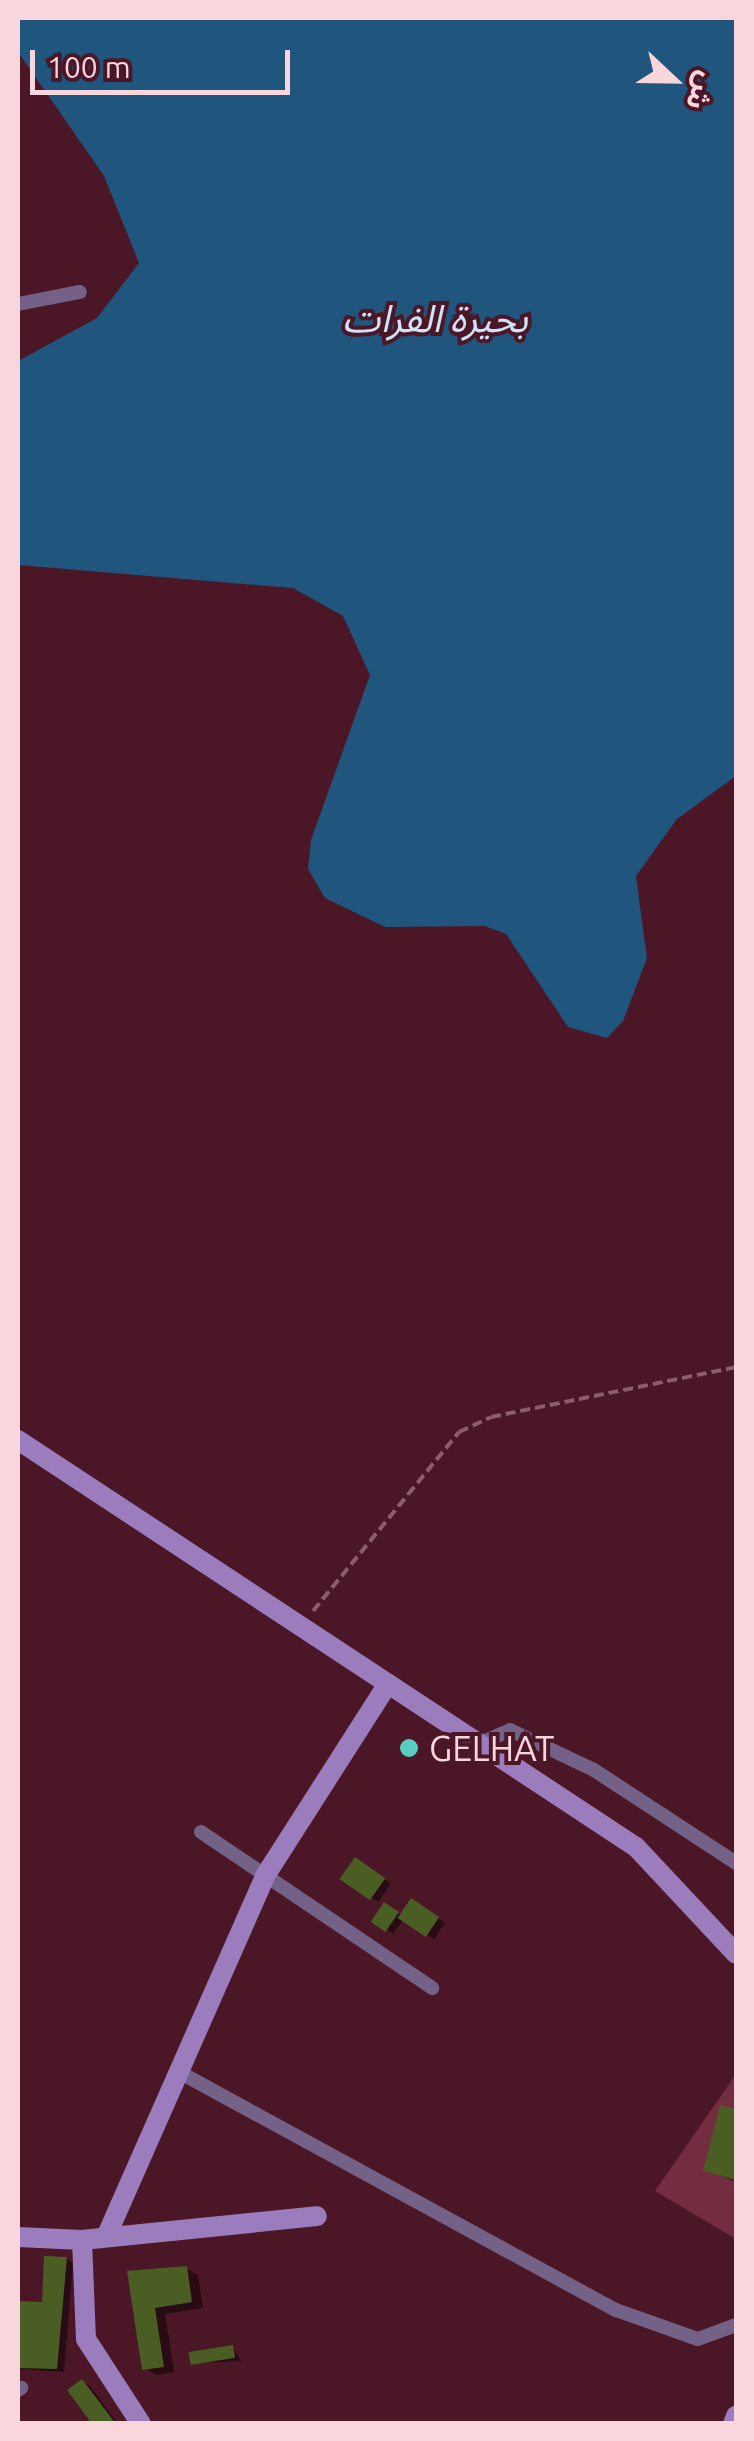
<!DOCTYPE html>
<meta charset="utf-8">
<style>
body{margin:0}
#map{position:relative;width:754px;height:2441px;overflow:hidden;background:#4b1626;font-family:Ubuntu,"Noto Sans Arabic",sans-serif}
div>[style]{position:absolute}
.green>*{inset:0;background:#742c40}
.water>*{inset:0;background:#20557d}
.shadow>*{inset:0;background:#0007;transform-origin:0 0}
.building>*{inset:0;background:#4a5e23;transform-origin:0 0}
.path>*{height:4px;margin-top:-2px;transform-origin:0;background:repeating-linear-gradient(90deg,#8c5d6a 0 10px,transparent 0 15px)}
.street>*{height:14px;margin:-7px;padding:0 7px;transform-origin:7px;border-radius:7px;background:#736188}
.secondary>*{height:20px;margin:-10px;padding:0 10px;transform-origin:10px;border-radius:10px;background:#9b7dbd}
.dots>*{width:28px;height:28px;translate:-50% -50%;box-sizing:border-box;border:5px solid #4b1626;border-radius:50%}
span{translate:-50% -50%;white-space:nowrap;text-align:center;line-height:1.15;-webkit-text-stroke:8px #4b1626;paint-order:stroke}
.poi-label{font-size:35px;color:#f9d5dc}
.left{translate:0 -50%;text-align:left}
.water-label{font-size:38px;color:#cee3f7;font-style:italic}
.frame{position:absolute;inset:0;border:20px solid #f9d5dc;pointer-events:none}
.north{position:absolute;left:624px;top:30px;width:100px;height:100px;-webkit-text-stroke:8px #4b1626;paint-order:stroke;rotate:112deg;font-size:28px;font-weight:700;line-height:40px;text-align:center;color:#f9d5dc}
.north::after{content:'';display:block;margin:auto;width:35px;height:45px;background:#f9d5dc;clip-path:polygon(50% 0,100% 100%,50% 72%,0 100%)}
.scale{position:absolute;left:30px;top:50px;width:260px;height:45px;box-sizing:border-box;border:5px solid #f9d5dc;border-top:0;padding-left:12px;font-size:30px;line-height:35px;white-space:nowrap;color:#f9d5dc;-webkit-text-stroke:8px #4b1626;paint-order:stroke}
</style>
<div id="map">
<div class="green">
<i style="clip-path:polygon(736px 2074px,736px 2239px,655px 2191px)"></i>
</div>
<div class="water">
<i style="clip-path:polygon(18px 18px,736px 18px,736px 776px,677px 819px,636px 876px,647px 958px,623px 1021px,607px 1038px,568px 1027px,506px 934px,485px 926px,385px 927px,325px 898px,308px 869px,311px 840px,370px 675px,343px 616px,293px 588px,18px 565px,18px 361px,97px 318px,139px 263px,104px 176px,18px 52px)"></i>
</div>
<div class="shadow">
<i style="left:356px;top:1860px;width:42px;height:22px;rotate:34deg"></i>
<i style="clip-path:polygon(412px 1901px,445px 1923px,434px 1939px,404px 1919px,393px 1934px,374px 1921px,385px 1905px,402px 1916px)"></i>
<i style="clip-path:polygon(722px 2108px,736px 2112px,736px 2182px,706px 2170px)"></i>
<i style="clip-path:polygon(66px 2259px,73px 2263px,64px 2372px,18px 2369px,18px 2304px,44px 2305px)"></i>
<i style="clip-path:polygon(186px 2268px,198px 2275px,203px 2308px,165px 2314px,174px 2372px,156px 2375px,145px 2368px,130px 2273px)"></i>
<i style="clip-path:polygon(233px 2348px,241px 2361px,193px 2363px)"></i>
<i style="clip-path:polygon(83px 2382px,90px 2386px,118px 2424px,95px 2424px)"></i>
</div>
<div class="building">
<i style="left:355px;top:1857px;width:37px;height:27px;rotate:35deg"></i>
<i style="left:411px;top:1898px;width:34px;height:24px;rotate:34deg"></i>
<i style="left:384px;top:1902px;width:18px;height:24px;rotate:34deg"></i>
<i style="clip-path:polygon(720px 2105px,736px 2109px,736px 2180px,703px 2171px)"></i>
<i style="clip-path:polygon(44px 2256px,67px 2257px,57px 2369px,18px 2368px,18px 2301px,42px 2302px)"></i>
<i style="clip-path:polygon(187px 2266px,192px 2302px,155px 2308px,164px 2367px,142px 2370px,127px 2271px)"></i>
<i style="left:233px;top:2345px;width:13px;height:45px;rotate:81deg"></i>
<i style="clip-path:polygon(82px 2379px,116px 2424px,92px 2424px,67px 2390px)"></i>
</div>
<div class="path">
<i style="left:313px;top:1611px;width:231px;rotate:-50.8deg"></i>
<i style="left:459px;top:1432px;width:35px;rotate:-25deg"></i>
<i style="left:491px;top:1417px;width:250px;rotate:-11.5deg"></i>
</div>
<div class="street">
<i style="left:18px;top:304px;width:63px;rotate:-11deg"></i>
<i style="left:479px;top:1744px;width:34px;rotate:-24deg"></i>
<i style="left:510px;top:1730px;width:93px;rotate:25.5deg"></i>
<i style="left:594px;top:1770px;width:170px;rotate:33.2deg"></i>
<i style="left:201px;top:1832px;width:279px;rotate:34deg"></i>
<i style="left:179px;top:2072px;width:498px;rotate:28.6deg"></i>
<i style="left:616px;top:2310px;width:87px;rotate:19.5deg"></i>
<i style="left:698px;top:2339px;width:40px;rotate:-20.2deg"></i>
<i style="left:18px;top:2390px;width:4px;rotate:-34deg"></i>
</div>
<div class="secondary">
<i style="left:18px;top:1440px;width:740px;rotate:33.37deg"></i>
<i style="left:636px;top:1847px;width:146px;rotate:46.9deg"></i>
<i style="left:18px;top:2237px;width:64px;rotate:2.7deg"></i>
<i style="left:82px;top:2240px;width:236px;rotate:-5.8deg"></i>
<i style="left:106px;top:2237px;width:394px;rotate:-66.2deg"></i>
<i style="left:265px;top:1876px;width:228px;rotate:-57.4deg"></i>
<i style="left:82px;top:2240px;width:99px;rotate:87.7deg"></i>
<i style="left:86px;top:2339px;width:101px;rotate:57.1deg"></i>
<i style="left:733px;top:2424px;width:9px;rotate:-69deg"></i>
</div>
<div class="dots">
<i style="left:409px;top:1748px;background:#58cec0"></i>
</div>
<div class="poi-label">
<span class="left" style="left:429px;top:1748px">GELHAT</span>
</div>
<div class="water-label">
<span style="left:435px;top:319px">بحيرة الفرات</span>
</div>
<div class="frame"></div>
<div class="north">ش</div>
<div class="scale">100 m</div>
</div>
